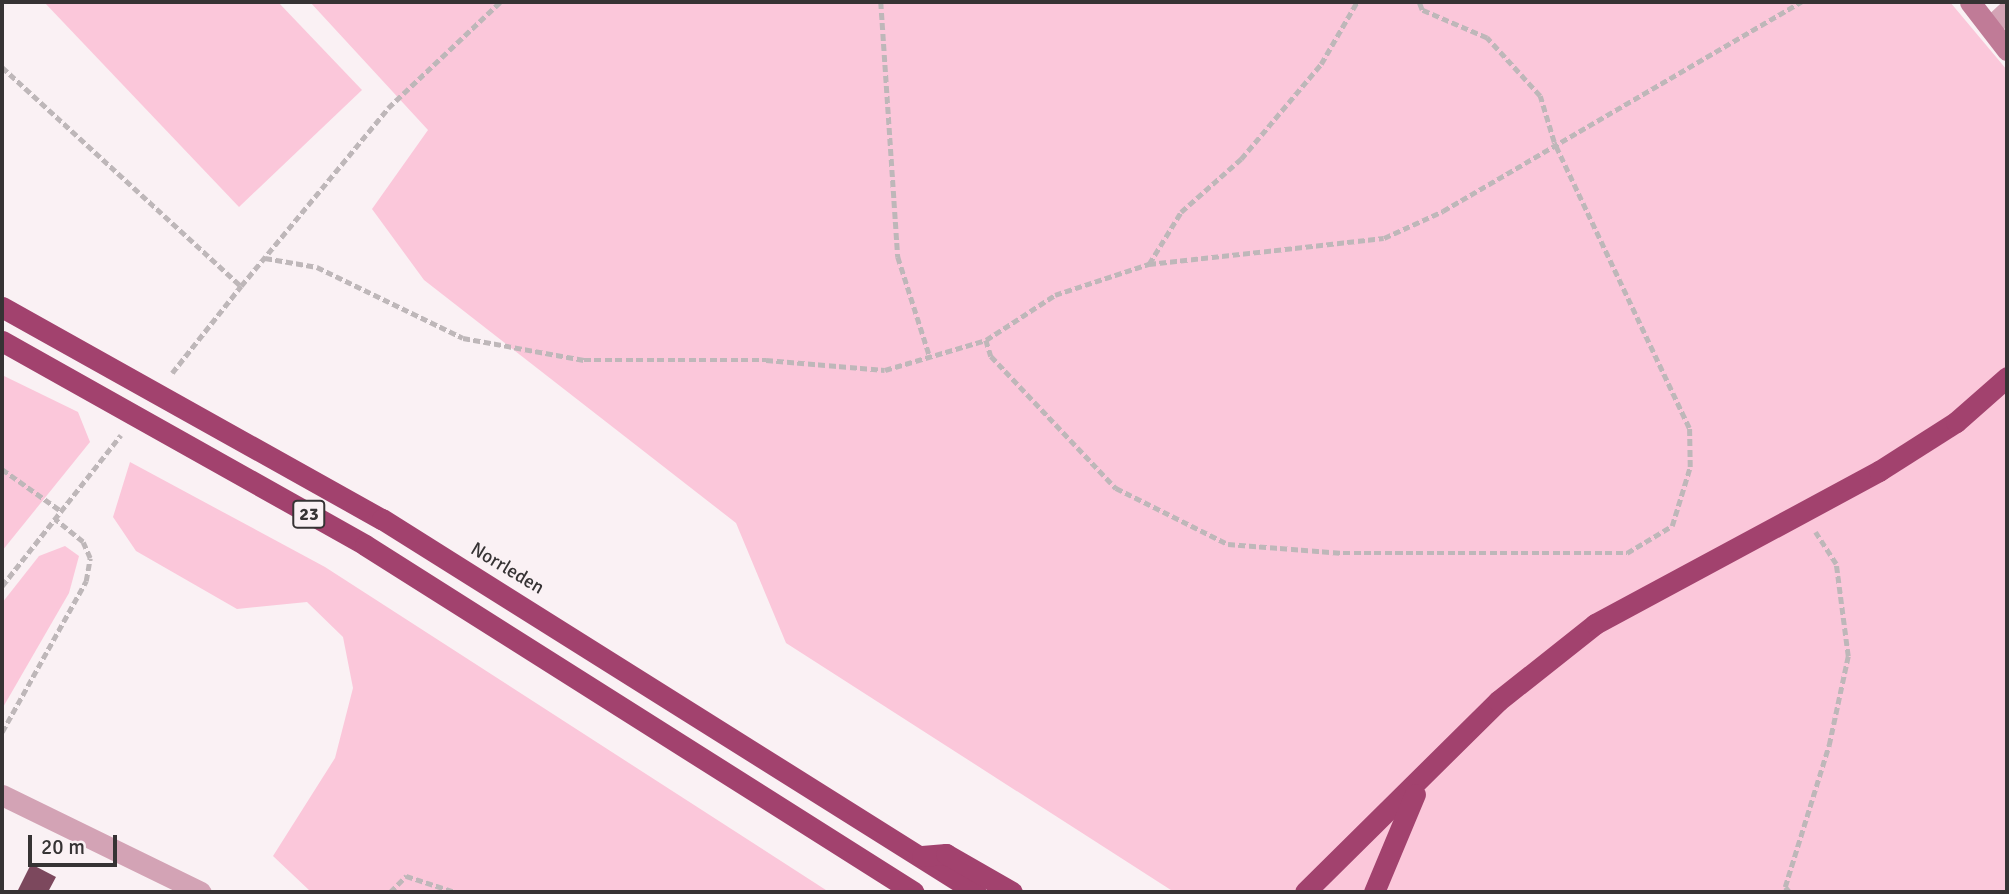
<!DOCTYPE html>
<style>
body{margin:0}
#map{position:relative;width:2009px;height:894px;overflow:hidden;background:#faf1f4;font-family:Signika,sans-serif}
div>[style]{position:absolute}
.green>*{inset:0;background:#fbc7da}
.building>*{inset:0;background:#7c485d}
.path>*{height:4.5px;margin-top:-2.25px;transform-origin:0;background:repeating-linear-gradient(90deg,#beb7b9 0 7px,transparent 0 10.5px)}
.street>*{height:21px;margin:-10.5px;padding:0 10.5px;transform-origin:10.5px;border-radius:10.5px;background:#d3a3b5}
.secondary>*{height:21px;margin:-10.5px;padding:0 10.5px;transform-origin:10.5px;border-radius:10.5px;background:#c07b97}
.highway>*{height:21px;margin:-10.5px;padding:0 10.5px;transform-origin:10.5px;border-radius:10.5px;background:#a2426e}
span{translate:-50% -50%;white-space:nowrap;text-align:center;line-height:1.15;-webkit-text-stroke:7px #faf1f4;paint-order:stroke}
.shield-label span{padding:2px 5px;background:#faf1f4;border:2px solid;border-radius:5px;-webkit-text-stroke-width:0}
.shield-label{font-size:18px;color:#363334;font-weight:700}
.street-label{font-size:19px;color:#363334}
.frame{position:absolute;inset:0;border:4px solid #363334;pointer-events:none}
.scale{position:absolute;left:28px;top:835px;width:89px;height:32px;box-sizing:border-box;border:4px solid #363334;border-top:0;padding-left:9px;font-size:21px;line-height:24px;white-space:nowrap;color:#363334;-webkit-text-stroke:5px #faf1f4;paint-order:stroke}
</style>
<div id="map">
<div class="green">
<i style="clip-path:polygon(44px 2px,278px 2px,362px 90px,239px 207px)"></i>
<i style="clip-path:polygon(310px 2px,1950px 2px,2007px 70px,2007px 892px,1174px 892px,786px 643px,736px 523px,424px 280px,372px 209px,428px 130px)"></i>
<i style="clip-path:polygon(2px 375px,78px 412px,90px 442px,2px 551px)"></i>
<i style="clip-path:polygon(130px 462px,325px 567px,829px 892px,310px 891px,273px 856px,335px 758px,353px 688px,343px 637px,307px 602px,237px 609px,136px 551px,113px 517px)"></i>
<i style="clip-path:polygon(65px 546px,79px 556px,69px 593px,2px 709px,2px 603px,39px 556px)"></i>
</div>
<div class="building">
<i style="clip-path:polygon(31px 864px,56px 877px,48px 892px,17px 892px)"></i>
</div>
<div class="path">
<i style="left:881px;top:2px;width:256px;rotate:86.2deg"></i>
<i style="left:898px;top:257px;width:105px;rotate:72.3deg"></i>
<i style="left:2px;top:67px;width:324px;rotate:42.5deg"></i>
<i style="left:241px;top:286px;width:231px;rotate:-50.4deg"></i>
<i style="left:388px;top:108px;width:154px;rotate:-43.4deg"></i>
<i style="left:265px;top:258px;width:53px;rotate:9.8deg"></i>
<i style="left:317px;top:267px;width:162px;rotate:25.9deg"></i>
<i style="left:463px;top:338px;width:123px;rotate:10.3deg"></i>
<i style="left:584px;top:360px;width:182px"></i>
<i style="left:766px;top:360px;width:119px;rotate:4.8deg"></i>
<i style="left:885px;top:370px;width:105px;rotate:-16.5deg"></i>
<i style="left:986px;top:340px;width:82px;rotate:-33.1deg"></i>
<i style="left:1055px;top:295px;width:99px;rotate:-18.3deg"></i>
<i style="left:1149px;top:264px;width:236px;rotate:-6.3deg"></i>
<i style="left:1384px;top:238px;width:65px;rotate:-24.6deg"></i>
<i style="left:1443px;top:211px;width:415px;rotate:-30.3deg"></i>
<i style="left:1149px;top:264px;width:61px;rotate:-58.4deg"></i>
<i style="left:1181px;top:212px;width:80px;rotate:-41.5deg"></i>
<i style="left:1241px;top:159px;width:124px;rotate:-49.9deg"></i>
<i style="left:1321px;top:64px;width:72px;rotate:-59.9deg"></i>
<i style="left:986px;top:340px;width:17px;rotate:73deg"></i>
<i style="left:991px;top:356px;width:182px;rotate:46.6deg"></i>
<i style="left:1116px;top:488px;width:125px;rotate:26.6deg"></i>
<i style="left:1228px;top:544px;width:115px;rotate:4.5deg"></i>
<i style="left:1343px;top:553px;width:284px"></i>
<i style="left:1627px;top:553px;width:52px;rotate:-31deg"></i>
<i style="left:1672px;top:526px;width:62px;rotate:-73deg"></i>
<i style="left:1690px;top:467px;width:39px;rotate:-91deg"></i>
<i style="left:1689px;top:428px;width:316px;rotate:-115.3deg"></i>
<i style="left:1554px;top:142px;width:48px;rotate:-106.9deg"></i>
<i style="left:1540px;top:96px;width:79px;rotate:-132.4deg"></i>
<i style="left:1487px;top:38px;width:71px;rotate:-156.7deg"></i>
<i style="left:1422px;top:10px;width:9px;rotate:-111deg"></i>
<i style="left:172px;top:373px;width:111px;rotate:-51.6deg"></i>
<i style="left:2px;top:469px;width:72px;rotate:35.4deg"></i>
<i style="left:2px;top:586px;width:192px;rotate:-51.8deg"></i>
<i style="left:2px;top:732px;width:173px;rotate:-60.9deg"></i>
<i style="left:86px;top:581px;width:23px;rotate:-80deg"></i>
<i style="left:90px;top:558px;width:17px;rotate:-114deg"></i>
<i style="left:83px;top:542px;width:36px;rotate:-141deg"></i>
<i style="left:390px;top:892px;width:23px;rotate:-45deg"></i>
<i style="left:406px;top:876px;width:52px;rotate:18.1deg"></i>
<i style="left:1789px;top:892px;width:6px;rotate:-129deg"></i>
<i style="left:1785px;top:887px;width:149px;rotate:-72.8deg"></i>
<i style="left:1829px;top:745px;width:91px;rotate:-77.9deg"></i>
<i style="left:1848px;top:656px;width:93px;rotate:-97.4deg"></i>
<i style="left:1836px;top:564px;width:38px;rotate:-123deg"></i>
</div>
<div class="street">
<i style="left:1992px;top:25px;width:21px;rotate:-43deg"></i>
<i style="left:2px;top:795px;width:221px;rotate:26deg"></i>
</div>
<div class="secondary">
<i style="left:1970px;top:2px;width:61px;rotate:52.4deg"></i>
</div>
<div class="highway">
<i style="left:2px;top:307px;width:435px;rotate:29.2deg"></i>
<i style="left:382px;top:519px;width:701px;rotate:32.13deg"></i>
<i style="left:2px;top:341px;width:416px;rotate:29.3deg"></i>
<i style="left:365px;top:545px;width:649px;rotate:32.3deg"></i>
<i style="left:922px;top:856px;width:24px;rotate:-5deg"></i>
<i style="left:946px;top:854px;width:76px;rotate:29.9deg"></i>
<i style="left:1305px;top:892px;width:272px;rotate:-44.7deg"></i>
<i style="left:1498px;top:701px;width:124px;rotate:-38.4deg"></i>
<i style="left:1595px;top:624px;width:323px;rotate:-28.3deg"></i>
<i style="left:1879px;top:471px;width:91px;rotate:-32.5deg"></i>
<i style="left:1956px;top:422px;width:68px;rotate:-41.4deg"></i>
<i style="left:1374px;top:892px;width:106px;rotate:-67.3deg"></i>
</div>
<div class="shield-label">
<span style="left:309px;top:514px">23</span>
</div>
<div class="street-label">
<span style="left:507px;top:569px;rotate:31deg">Norrleden</span>
</div>
<div class="frame"></div>
<div class="scale">20 m</div>
</div>
